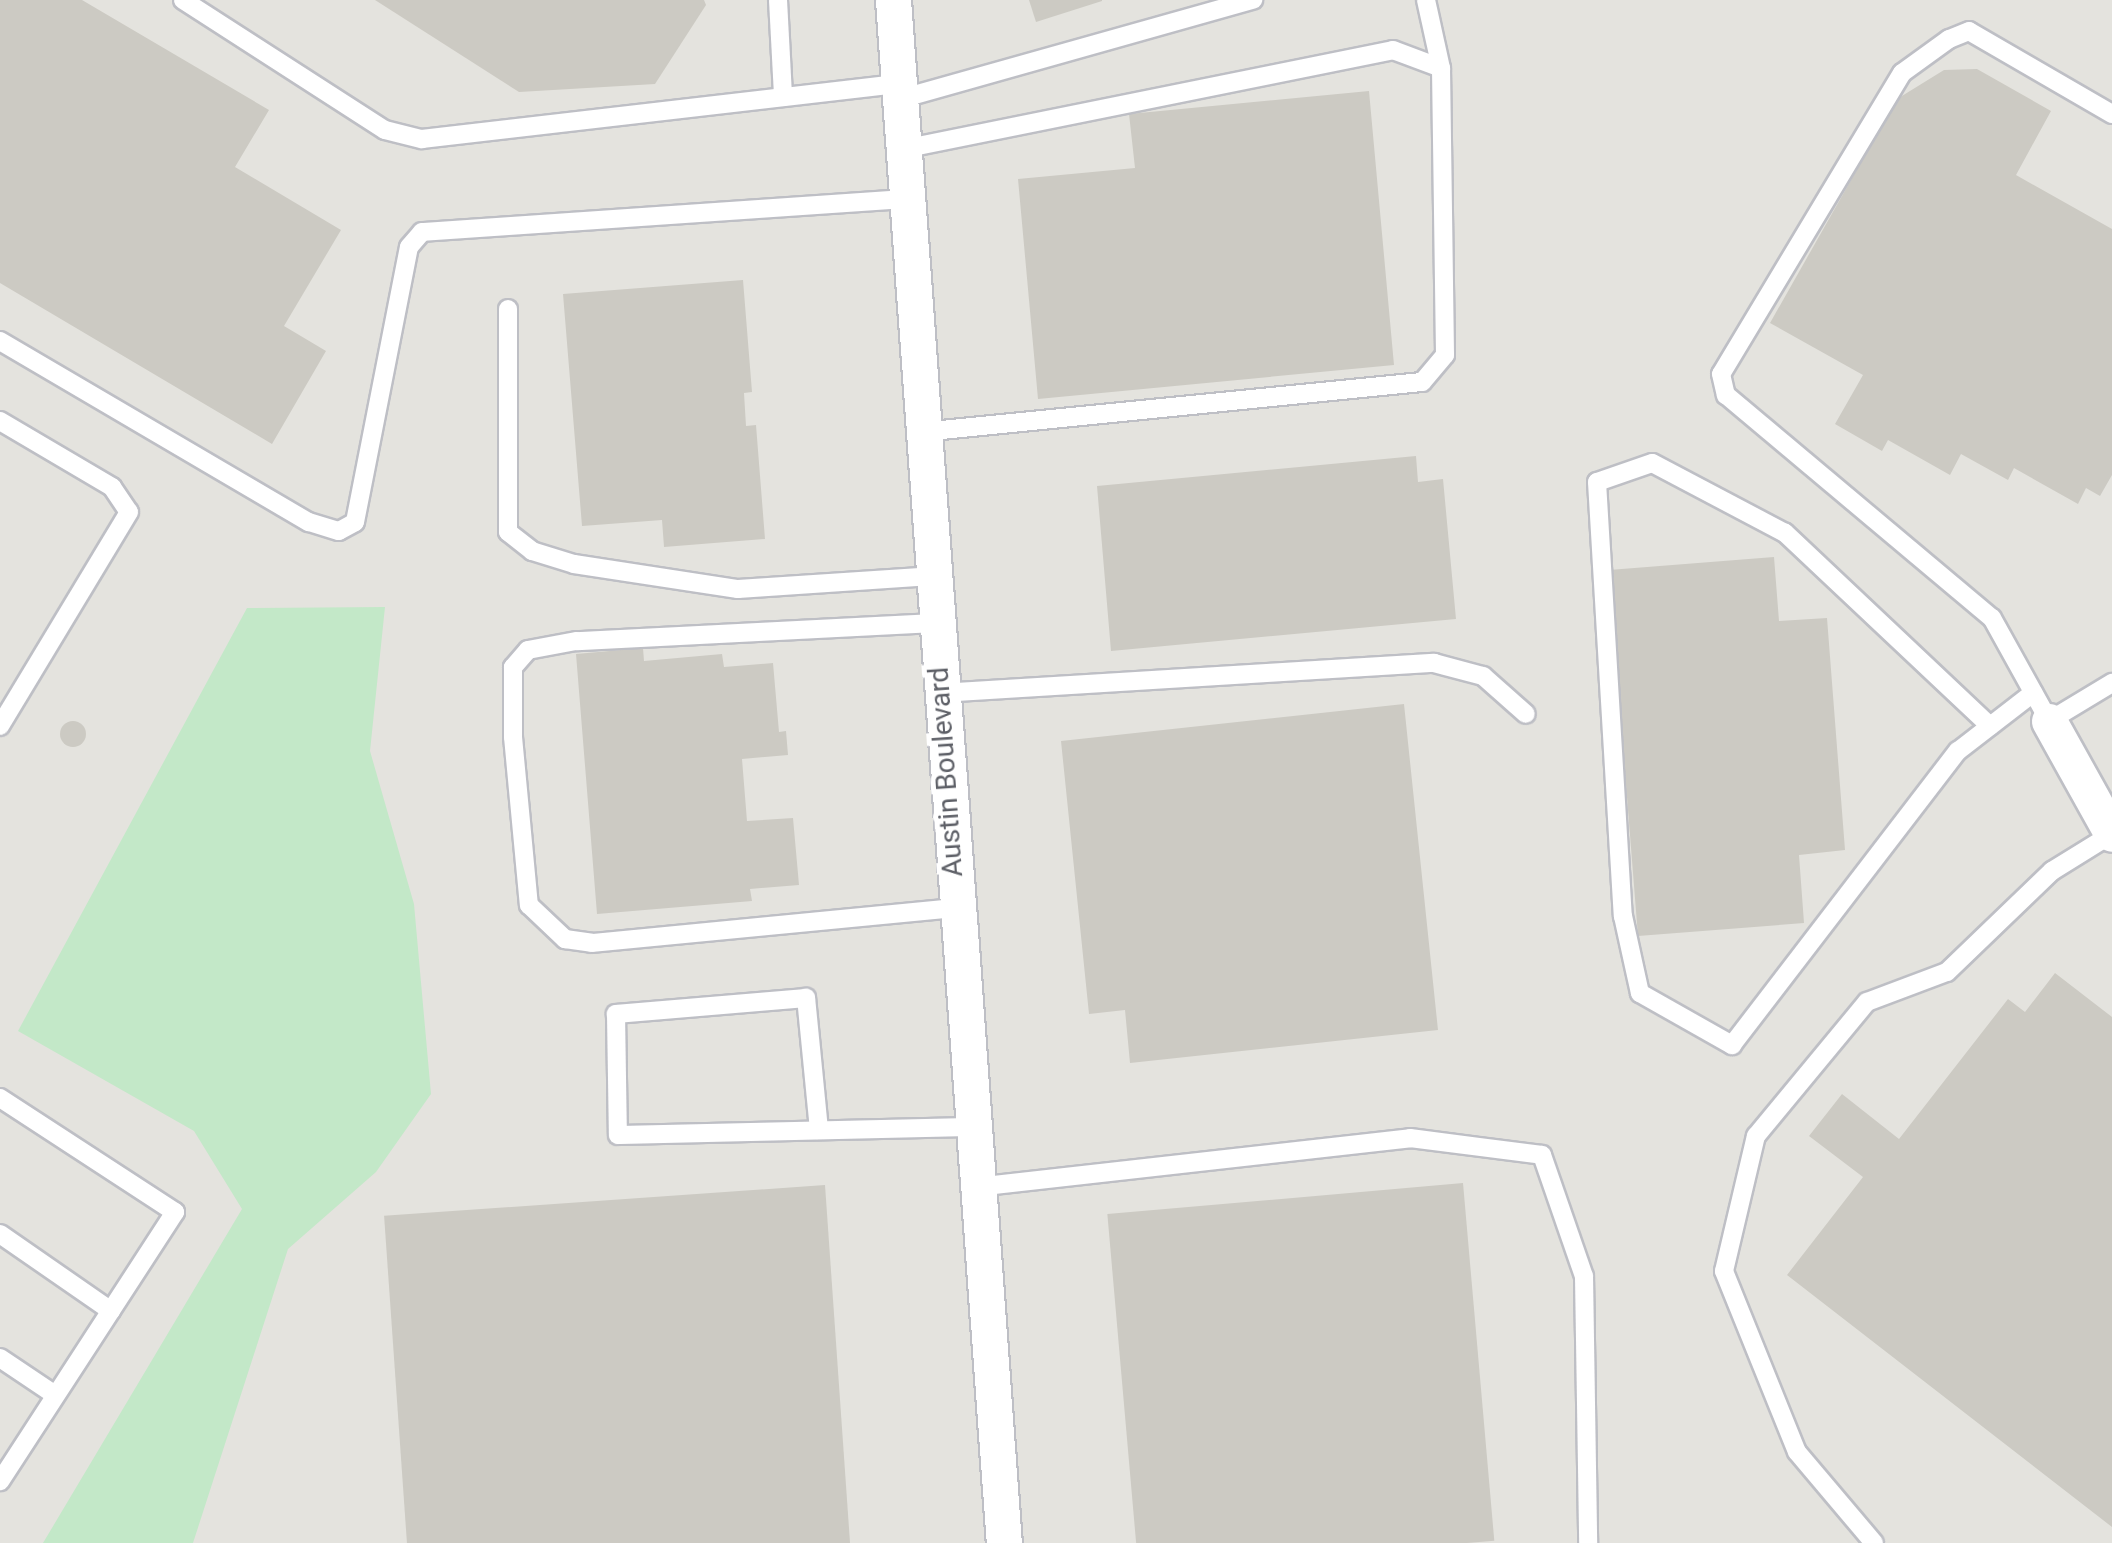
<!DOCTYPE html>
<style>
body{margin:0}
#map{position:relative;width:2112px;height:1543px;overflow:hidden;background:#f0f0e6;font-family:Roboto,sans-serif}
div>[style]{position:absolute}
.industrial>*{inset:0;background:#e4e3de;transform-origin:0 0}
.green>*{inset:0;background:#c3e8c8}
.building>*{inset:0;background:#cccac3;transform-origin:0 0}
.round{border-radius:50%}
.roads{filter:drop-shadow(2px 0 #bebfc5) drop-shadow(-2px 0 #bebfc5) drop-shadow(0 2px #bebfc5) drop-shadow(0 -2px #bebfc5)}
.lane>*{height:18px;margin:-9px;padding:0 9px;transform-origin:9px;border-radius:9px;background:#fff}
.street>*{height:35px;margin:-17.5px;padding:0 17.5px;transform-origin:17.5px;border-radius:17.5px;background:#fff}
span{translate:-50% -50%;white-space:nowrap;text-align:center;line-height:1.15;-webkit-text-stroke:10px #fff;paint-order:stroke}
.street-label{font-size:28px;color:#5e6067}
</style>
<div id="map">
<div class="industrial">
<i style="left:0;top:0;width:2112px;height:1543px"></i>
</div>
<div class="green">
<i style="clip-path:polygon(385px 607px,370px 751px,414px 904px,431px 1094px,376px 1172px,288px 1249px,193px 1543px,43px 1543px,242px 1209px,194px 1131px,18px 1031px,247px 608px)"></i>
</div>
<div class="building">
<i style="clip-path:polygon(0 0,82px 0,269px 110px,235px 167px,341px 230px,284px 326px,326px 351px,272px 444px,0 283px)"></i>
<i style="clip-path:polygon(375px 0,704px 0,706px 5px,655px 84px,519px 92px)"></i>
<i style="clip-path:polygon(1029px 0,1102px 0,1102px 1px,1036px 22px)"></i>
<i style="clip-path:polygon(1977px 69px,2051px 111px,2016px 175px,2112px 229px,2112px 475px,2100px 496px,2086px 488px,2078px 504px,2014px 468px,2008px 480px,1961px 454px,1950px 475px,1888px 440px,1882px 451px,1835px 424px,1863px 375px,1770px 323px,1897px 99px,1944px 70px)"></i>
<i style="clip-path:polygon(1369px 91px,1394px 365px,1038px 399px,1018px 179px,1135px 168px,1129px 114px)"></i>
<i style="clip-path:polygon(743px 280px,752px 392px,744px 393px,746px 426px,756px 425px,765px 539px,664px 547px,662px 520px,582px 526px,563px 294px)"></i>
<i style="clip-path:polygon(1416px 456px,1418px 482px,1443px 479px,1456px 619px,1111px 651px,1097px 486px)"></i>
<i style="clip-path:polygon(1774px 557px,1779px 621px,1827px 618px,1845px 850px,1799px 855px,1804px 923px,1638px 936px,1609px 570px)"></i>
<i style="clip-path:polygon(643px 648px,644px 661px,722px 654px,724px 667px,773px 663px,779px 732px,786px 731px,788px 755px,742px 759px,747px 821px,793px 818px,799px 885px,750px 889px,752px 901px,597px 914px,576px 654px)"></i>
<i style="clip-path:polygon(1404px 704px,1438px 1030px,1130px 1063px,1125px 1010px,1089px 1014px,1061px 741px)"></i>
<i class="round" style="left:60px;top:721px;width:26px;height:26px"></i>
<i style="clip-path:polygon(2055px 973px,2112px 1017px,2112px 1527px,1787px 1275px,1863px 1177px,1809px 1136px,1842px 1094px,1899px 1139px,2008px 999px,2025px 1012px)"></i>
<i style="left:1463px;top:1183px;width:359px;height:357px;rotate:85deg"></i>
<i style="left:825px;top:1185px;width:359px;height:442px;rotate:86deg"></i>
</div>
<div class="roads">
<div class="lane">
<i style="left:183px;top:0;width:240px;rotate:32.8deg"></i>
<i style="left:385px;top:130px;width:38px;rotate:14deg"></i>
<i style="left:422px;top:139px;width:480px;rotate:-6.6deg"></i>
<i style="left:778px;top:0;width:97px;rotate:87deg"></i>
<i style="left:1426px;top:0;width:70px;rotate:77.6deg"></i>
<i style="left:900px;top:99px;width:367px;rotate:-15.7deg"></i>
<i style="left:2112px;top:114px;width:165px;rotate:-149.9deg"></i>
<i style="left:1969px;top:31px;width:22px;rotate:158deg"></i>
<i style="left:1949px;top:39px;width:58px;rotate:144.1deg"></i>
<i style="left:1902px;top:73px;width:351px;rotate:121deg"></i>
<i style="left:1721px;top:374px;width:22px;rotate:77deg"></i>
<i style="left:1726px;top:395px;width:347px;rotate:40deg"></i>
<i style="left:1992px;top:618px;width:118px;rotate:61deg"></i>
<i style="left:2049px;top:721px;width:74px;rotate:-31.1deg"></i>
<i style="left:903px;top:149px;width:500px;rotate:-11.4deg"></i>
<i style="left:1393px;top:50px;width:51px;rotate:20.6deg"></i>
<i style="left:1441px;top:68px;width:287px;rotate:89.2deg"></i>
<i style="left:1445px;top:355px;width:35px;rotate:130deg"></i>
<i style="left:1422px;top:382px;width:502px;rotate:174.29deg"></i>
<i style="left:508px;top:309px;width:223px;rotate:90deg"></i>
<i style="left:508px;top:532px;width:31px;rotate:38deg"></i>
<i style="left:532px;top:551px;width:44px;rotate:17.2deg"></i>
<i style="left:574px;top:564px;width:166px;rotate:8.7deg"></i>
<i style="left:738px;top:589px;width:194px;rotate:-3.8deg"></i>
<i style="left:0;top:341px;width:358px;rotate:30.4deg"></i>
<i style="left:309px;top:522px;width:31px;rotate:17deg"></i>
<i style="left:339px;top:531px;width:18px;rotate:-29deg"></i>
<i style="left:355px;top:522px;width:280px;rotate:-78.9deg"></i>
<i style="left:409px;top:247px;width:20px;rotate:-49deg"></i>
<i style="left:422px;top:232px;width:486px;rotate:-3.9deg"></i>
<i style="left:0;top:421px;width:130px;rotate:30.5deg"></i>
<i style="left:112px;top:487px;width:30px;rotate:56deg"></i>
<i style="left:129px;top:512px;width:250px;rotate:121.1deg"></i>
<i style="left:935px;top:623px;width:359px;rotate:177.1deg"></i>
<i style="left:576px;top:641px;width:49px;rotate:169.4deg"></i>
<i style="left:528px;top:650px;width:23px;rotate:131deg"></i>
<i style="left:513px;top:667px;width:70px;rotate:90deg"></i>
<i style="left:513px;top:737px;width:169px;rotate:84.6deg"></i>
<i style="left:529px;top:905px;width:50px;rotate:43.4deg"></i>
<i style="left:565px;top:939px;width:27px;rotate:8deg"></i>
<i style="left:592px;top:943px;width:366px;rotate:-5.5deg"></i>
<i style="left:940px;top:693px;width:495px;rotate:-3.5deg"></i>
<i style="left:1434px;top:663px;width:51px;rotate:14.9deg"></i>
<i style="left:1483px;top:676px;width:57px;rotate:41.5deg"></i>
<i style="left:1990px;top:726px;width:282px;rotate:-136.7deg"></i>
<i style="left:1785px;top:533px;width:150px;rotate:-152.2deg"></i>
<i style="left:1652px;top:463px;width:58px;rotate:160.9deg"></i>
<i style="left:1597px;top:482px;width:435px;rotate:86.6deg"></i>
<i style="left:1623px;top:916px;width:79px;rotate:77.6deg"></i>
<i style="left:1640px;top:993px;width:106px;rotate:29.5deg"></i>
<i style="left:1732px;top:1045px;width:371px;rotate:-52.5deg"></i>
<i style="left:1958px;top:751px;width:95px;rotate:-37.7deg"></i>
<i style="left:0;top:1098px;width:209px;rotate:33.1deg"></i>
<i style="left:175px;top:1212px;width:321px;rotate:123deg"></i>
<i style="left:819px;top:1130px;width:133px;rotate:-95.6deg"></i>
<i style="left:806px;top:998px;width:191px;rotate:175.2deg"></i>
<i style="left:616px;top:1014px;width:121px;rotate:89.1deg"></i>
<i style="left:618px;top:1135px;width:353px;rotate:-1.3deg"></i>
<i style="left:976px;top:1187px;width:437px;rotate:-6.4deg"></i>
<i style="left:1410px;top:1138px;width:133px;rotate:7.3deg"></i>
<i style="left:1542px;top:1155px;width:128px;rotate:70.9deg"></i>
<i style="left:1584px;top:1276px;width:267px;rotate:89.1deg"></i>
<i style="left:0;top:1234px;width:135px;rotate:34.7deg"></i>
<i style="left:0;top:1358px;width:66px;rotate:33.9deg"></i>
<i style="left:1874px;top:1543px;width:119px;rotate:-130.2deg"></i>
<i style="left:1797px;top:1452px;width:195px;rotate:-112deg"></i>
<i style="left:1724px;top:1271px;width:139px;rotate:-76.7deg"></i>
<i style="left:1756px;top:1136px;width:174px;rotate:-50.4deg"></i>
<i style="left:1867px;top:1002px;width:85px;rotate:-20.6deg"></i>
<i style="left:1947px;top:972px;width:146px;rotate:-43.9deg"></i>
<i style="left:2052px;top:871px;width:70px;rotate:-31.7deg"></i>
</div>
<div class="street">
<i style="left:893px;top:0;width:1547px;rotate:85.89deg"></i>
<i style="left:2049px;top:721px;width:129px;rotate:60.9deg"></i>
</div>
</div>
<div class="street-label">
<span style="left:946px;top:772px;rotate:-94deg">Austin Boulevard</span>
</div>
</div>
